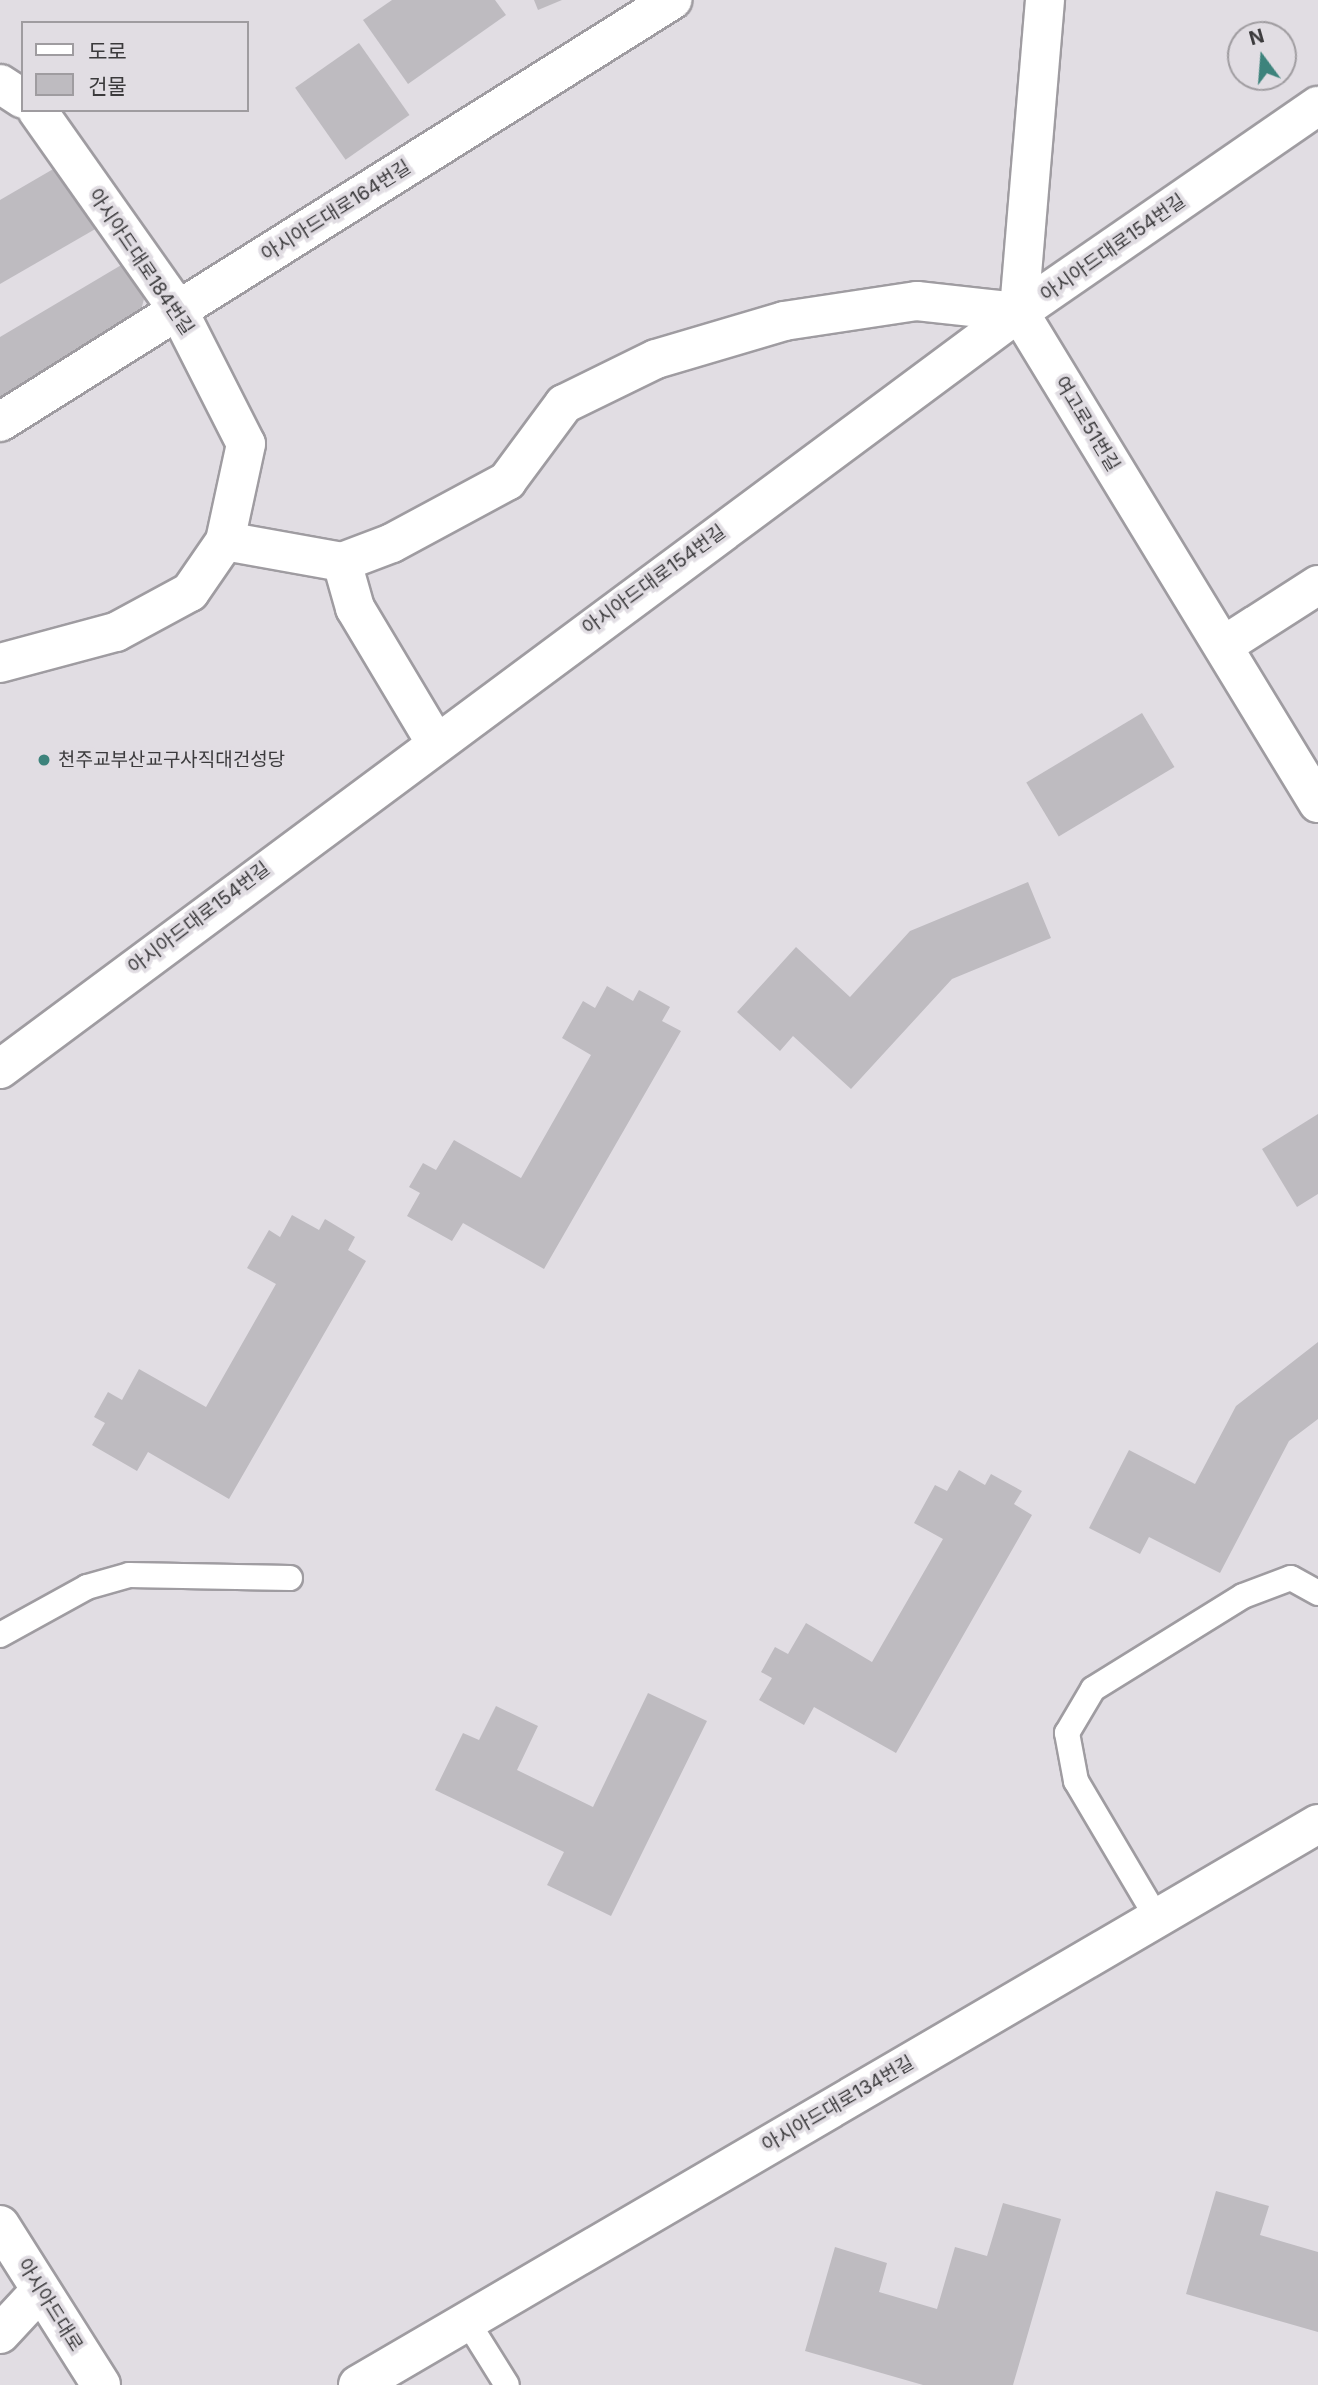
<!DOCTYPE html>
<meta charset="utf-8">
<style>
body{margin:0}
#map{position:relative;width:1318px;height:2385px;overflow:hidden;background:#e1dde3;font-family:Inter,"Noto Sans KR",sans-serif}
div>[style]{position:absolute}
.building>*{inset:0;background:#bebbc0;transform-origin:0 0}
.roads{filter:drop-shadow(2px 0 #9f9ca1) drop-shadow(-2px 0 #9f9ca1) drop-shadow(0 2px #9f9ca1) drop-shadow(0 -2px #9f9ca1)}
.service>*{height:24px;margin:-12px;padding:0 12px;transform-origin:12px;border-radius:12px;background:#fff}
.minor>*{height:38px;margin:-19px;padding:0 19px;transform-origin:19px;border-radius:19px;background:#fff}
.secondary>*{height:38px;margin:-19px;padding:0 19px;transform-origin:19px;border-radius:19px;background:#fff}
.dots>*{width:19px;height:19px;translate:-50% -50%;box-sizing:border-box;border:4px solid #e1dde3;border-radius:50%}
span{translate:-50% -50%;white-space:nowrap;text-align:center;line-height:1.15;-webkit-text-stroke:7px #e1dde3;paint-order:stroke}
.street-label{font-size:19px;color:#3b3a3c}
.poi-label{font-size:19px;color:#3b3a3c}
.left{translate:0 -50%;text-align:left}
.legend{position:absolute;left:21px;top:21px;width:228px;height:91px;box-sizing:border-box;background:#e1dde3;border:2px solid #9f9ca0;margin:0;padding:9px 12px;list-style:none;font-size:21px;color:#3b3a3c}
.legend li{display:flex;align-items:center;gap:14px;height:35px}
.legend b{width:35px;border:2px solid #9f9ca0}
.north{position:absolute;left:1227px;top:21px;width:70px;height:70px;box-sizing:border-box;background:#e1dde3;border:2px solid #9f9ca0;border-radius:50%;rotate:344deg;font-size:19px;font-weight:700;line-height:28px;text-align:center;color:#3b3a3c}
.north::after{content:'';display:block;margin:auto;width:24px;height:32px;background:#3d837c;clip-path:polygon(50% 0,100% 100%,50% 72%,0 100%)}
</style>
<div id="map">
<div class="building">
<i style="clip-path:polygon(392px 0,495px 0,506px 15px,408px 84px,363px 20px)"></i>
<i style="clip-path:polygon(534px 0,562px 0,538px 10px)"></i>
<i style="left:359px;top:43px;width:88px;height:78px;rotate:55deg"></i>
<i style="clip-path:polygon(67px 161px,104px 224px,0 284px,0 200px)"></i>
<i style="clip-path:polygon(123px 264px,144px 299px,138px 321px,0 417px,0 337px)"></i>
<i style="left:1142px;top:713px;width:63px;height:135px;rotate:59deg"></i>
<i style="clip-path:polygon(1028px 882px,1051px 938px,952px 979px,851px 1089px,793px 1036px,780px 1051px,737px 1012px,796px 947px,850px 997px,910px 931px)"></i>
<i style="clip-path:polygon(607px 986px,633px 1001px,639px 990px,670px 1007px,662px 1021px,681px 1031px,544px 1269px,463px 1223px,452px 1241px,407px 1216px,420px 1193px,409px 1187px,423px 1163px,436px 1170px,454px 1140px,521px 1178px,591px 1055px,562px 1038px,583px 1001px,595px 1008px)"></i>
<i style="clip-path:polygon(1318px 1114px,1318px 1194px,1297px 1207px,1262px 1149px)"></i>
<i style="clip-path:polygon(292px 1215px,319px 1230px,325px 1219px,355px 1237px,348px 1250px,366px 1261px,229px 1499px,148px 1452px,137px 1471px,92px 1445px,105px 1423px,94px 1417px,108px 1392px,122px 1400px,139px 1369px,206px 1407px,276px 1284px,247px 1268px,269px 1230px,280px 1237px)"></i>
<i style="clip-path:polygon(1318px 1342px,1318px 1419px,1289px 1441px,1220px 1573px,1149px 1537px,1140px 1554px,1089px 1528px,1129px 1450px,1195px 1484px,1236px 1406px)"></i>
<i style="clip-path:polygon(959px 1470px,985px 1485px,991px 1474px,1022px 1491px,1014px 1504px,1032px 1515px,896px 1753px,814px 1707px,804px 1725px,759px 1700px,772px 1678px,761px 1672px,775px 1647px,788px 1654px,806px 1623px,872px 1662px,943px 1539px,914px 1523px,935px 1485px,947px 1491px)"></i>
<i style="clip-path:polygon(648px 1693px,707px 1721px,611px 1916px,547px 1885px,564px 1852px,435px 1790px,463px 1733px,479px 1740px,496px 1706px,538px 1726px,517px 1770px,593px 1807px)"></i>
<i style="clip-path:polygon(1216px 2191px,1269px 2206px,1260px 2235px,1318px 2252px,1318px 2332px,1186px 2294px)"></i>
<i style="clip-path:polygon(1003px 2203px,1061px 2219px,1013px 2385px,923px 2385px,805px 2351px,835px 2247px,887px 2263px,879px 2292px,937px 2309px,955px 2247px,987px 2256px)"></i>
</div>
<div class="roads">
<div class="service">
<i style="left:0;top:1635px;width:99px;rotate:-28.9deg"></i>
<i style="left:87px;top:1587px;width:44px;rotate:-15.9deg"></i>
<i style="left:129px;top:1575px;width:161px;rotate:1.1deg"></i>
<i style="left:1157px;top:1918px;width:159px;rotate:-120.6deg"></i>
<i style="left:1076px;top:1781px;width:49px;rotate:-100.6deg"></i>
<i style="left:1067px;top:1733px;width:51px;rotate:-59.4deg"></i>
<i style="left:1093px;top:1689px;width:176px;rotate:-31.8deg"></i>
<i style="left:1243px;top:1596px;width:51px;rotate:-20.6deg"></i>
<i style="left:1291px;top:1578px;width:31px;rotate:29deg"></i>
<i style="left:467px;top:2321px;width:75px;rotate:58deg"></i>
</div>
<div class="minor">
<i style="left:1045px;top:0;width:313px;rotate:94.8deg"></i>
<i style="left:1019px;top:312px;width:575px;rotate:58.66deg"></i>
<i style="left:0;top:84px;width:27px;rotate:33deg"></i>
<i style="left:37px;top:110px;width:245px;rotate:54.8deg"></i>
<i style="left:178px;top:310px;width:150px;rotate:63.1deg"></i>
<i style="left:246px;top:444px;width:99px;rotate:102.2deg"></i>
<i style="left:0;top:422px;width:794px;rotate:-32.13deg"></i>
<i style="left:342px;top:562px;width:48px;rotate:74.2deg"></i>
<i style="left:355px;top:608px;width:154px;rotate:59.1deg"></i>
<i style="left:1223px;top:646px;width:113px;rotate:-32.7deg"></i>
<i style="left:0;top:663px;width:120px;rotate:-15deg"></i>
<i style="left:116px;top:632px;width:84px;rotate:-28.4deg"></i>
<i style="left:190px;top:592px;width:62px;rotate:-55.5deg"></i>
<i style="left:225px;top:541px;width:119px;rotate:10.2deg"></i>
<i style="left:342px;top:562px;width:53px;rotate:-20.8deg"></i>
<i style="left:392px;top:543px;width:131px;rotate:-28.3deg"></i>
<i style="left:507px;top:481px;width:96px;rotate:-53.5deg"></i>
<i style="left:564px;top:404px;width:102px;rotate:-26.1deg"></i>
<i style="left:656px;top:359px;width:134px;rotate:-16.5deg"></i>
<i style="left:784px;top:321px;width:134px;rotate:-8.6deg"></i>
<i style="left:917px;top:301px;width:103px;rotate:6.2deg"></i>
<i style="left:0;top:1069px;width:1269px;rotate:-36.61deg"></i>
<i style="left:1019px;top:312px;width:363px;rotate:-34.6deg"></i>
<i style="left:358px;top:2385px;width:1112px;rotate:-30.3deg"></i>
</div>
<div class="secondary">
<i style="left:0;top:2225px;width:189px;rotate:57.7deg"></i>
<i style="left:0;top:2334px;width:59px;rotate:-47.1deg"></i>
</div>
</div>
<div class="dots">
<i style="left:44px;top:760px;background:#3d837c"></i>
</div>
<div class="street-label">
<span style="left:336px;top:211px;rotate:-32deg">아시아드대로164번길</span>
<span style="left:1113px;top:248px;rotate:-35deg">아시아드대로154번길</span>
<span style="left:141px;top:262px;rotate:56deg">아시아드대로184번길</span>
<span style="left:1087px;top:424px;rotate:59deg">여고로51번길</span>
<span style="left:654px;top:580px;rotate:-36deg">아시아드대로154번길</span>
<span style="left:199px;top:918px;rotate:-37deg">아시아드대로154번길</span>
<span style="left:838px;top:2104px;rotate:-30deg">아시아드대로134번길</span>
<span style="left:50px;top:2305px;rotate:58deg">아시아드대로</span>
</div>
<div class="poi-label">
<span class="left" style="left:58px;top:760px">천주교부산교구사직대건성당</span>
</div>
<ul class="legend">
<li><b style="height:9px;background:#fff"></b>도로</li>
<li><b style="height:19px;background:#bebbc0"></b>건물</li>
</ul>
<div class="north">N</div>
</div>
